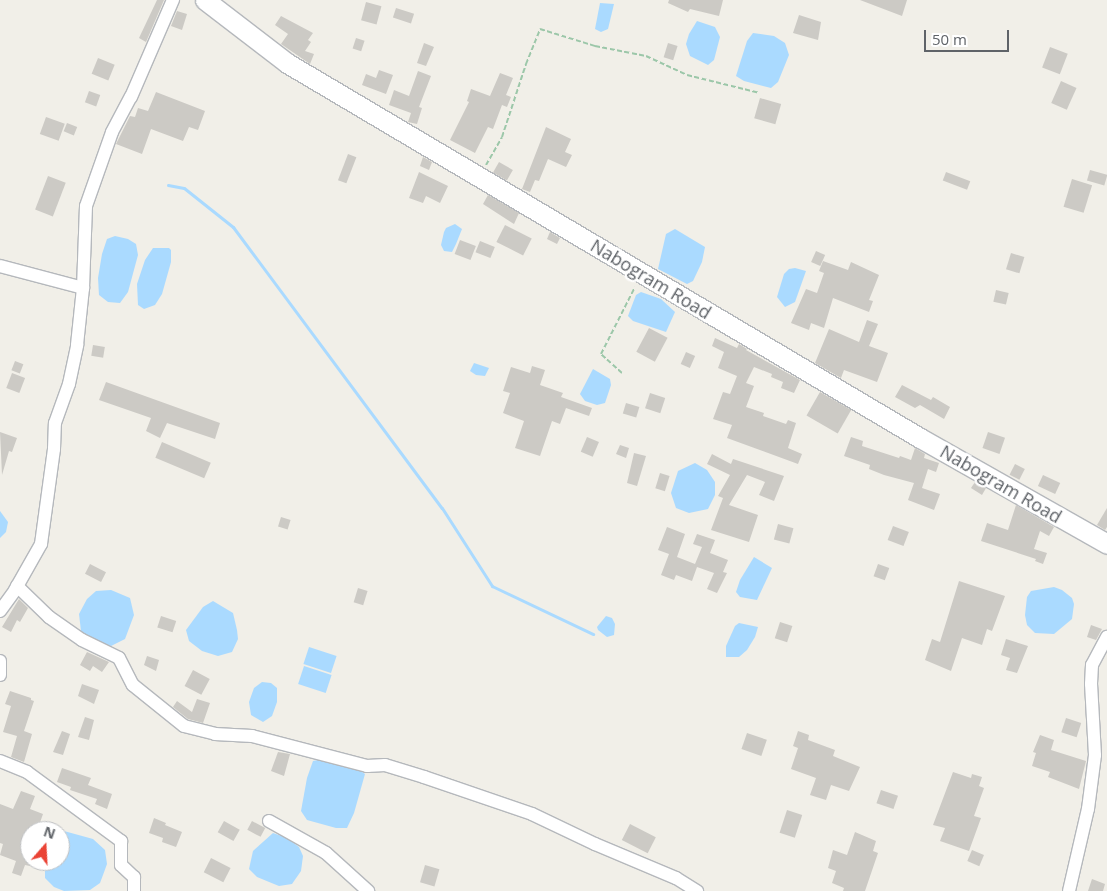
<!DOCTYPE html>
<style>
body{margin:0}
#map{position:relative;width:1107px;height:891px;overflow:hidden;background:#f1efe8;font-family:"Open Sans",sans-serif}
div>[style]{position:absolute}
.water>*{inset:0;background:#aadaff;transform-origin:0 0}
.stream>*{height:3px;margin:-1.5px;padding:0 1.5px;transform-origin:1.5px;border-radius:1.5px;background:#aadaff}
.building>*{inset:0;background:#cccac5;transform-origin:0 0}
.path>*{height:2px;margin-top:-1px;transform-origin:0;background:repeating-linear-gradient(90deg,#9cc7a9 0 5px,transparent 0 7.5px)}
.roads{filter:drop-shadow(1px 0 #b5b8bc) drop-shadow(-1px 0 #b5b8bc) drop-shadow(0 1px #b5b8bc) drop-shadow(0 -1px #b5b8bc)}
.minor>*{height:12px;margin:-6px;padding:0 6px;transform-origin:6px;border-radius:6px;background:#fff}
.secondary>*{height:19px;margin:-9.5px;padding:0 9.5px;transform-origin:9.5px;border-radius:9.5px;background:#fff}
span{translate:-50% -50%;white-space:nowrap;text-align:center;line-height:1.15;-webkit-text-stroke:5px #fff;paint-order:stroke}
.street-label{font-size:18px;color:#5f6368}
.north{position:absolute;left:20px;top:821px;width:50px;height:50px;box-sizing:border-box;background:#fff;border:1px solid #bfc1c3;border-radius:50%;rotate:19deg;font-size:14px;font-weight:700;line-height:20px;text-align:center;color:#5f6368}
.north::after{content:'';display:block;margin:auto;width:18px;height:22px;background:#ea4335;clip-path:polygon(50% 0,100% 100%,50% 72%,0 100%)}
.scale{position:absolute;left:924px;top:30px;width:85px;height:22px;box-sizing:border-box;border:2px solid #5f6368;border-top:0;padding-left:6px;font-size:15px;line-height:18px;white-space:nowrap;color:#5f6368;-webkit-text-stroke:4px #fff;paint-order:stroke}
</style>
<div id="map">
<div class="water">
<i style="clip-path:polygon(600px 3px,614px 4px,608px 29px,601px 32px,595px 29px)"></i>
<i style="clip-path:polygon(697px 21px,715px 27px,720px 37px,714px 60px,708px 65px,690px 56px,686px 44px,689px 34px)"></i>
<i style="clip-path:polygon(753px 33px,774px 36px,785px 43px,789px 55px,778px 82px,771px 88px,744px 81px,736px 76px,747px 41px)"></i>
<i style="clip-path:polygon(455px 224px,462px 229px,456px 244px,452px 252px,444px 251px,441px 245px,444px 232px,446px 228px)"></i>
<i style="clip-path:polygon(675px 229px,705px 247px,702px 262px,693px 281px,687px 284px,658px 269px,666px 234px)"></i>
<i style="clip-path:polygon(115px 236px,128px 239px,136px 244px,138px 255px,128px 292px,120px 303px,108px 302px,99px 295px,98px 278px,102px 254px,107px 239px)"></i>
<i style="clip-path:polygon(153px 248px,169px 248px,171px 250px,171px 262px,162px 294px,155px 305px,144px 309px,138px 305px,137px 284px,145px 260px)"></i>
<i style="clip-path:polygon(795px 268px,806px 271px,795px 302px,785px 307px,777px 297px,784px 274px,789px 269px)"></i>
<i style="clip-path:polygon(641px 292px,661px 299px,675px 312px,666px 332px,633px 321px,628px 316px,636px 295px)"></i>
<i style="clip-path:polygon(474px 363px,489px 368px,485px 376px,476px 375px,470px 371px)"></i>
<i style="clip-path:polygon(593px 369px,610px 379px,611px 385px,605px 403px,597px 405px,585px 401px,580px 394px)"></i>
<i style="clip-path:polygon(695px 463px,707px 470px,715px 482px,715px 495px,708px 509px,689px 513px,676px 508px,671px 493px,678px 471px)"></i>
<i style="clip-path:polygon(0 511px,8px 522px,6px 532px,0 538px)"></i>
<i style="clip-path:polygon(754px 557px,772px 568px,757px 600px,740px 597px,736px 592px,740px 580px)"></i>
<i style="clip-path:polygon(1054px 587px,1062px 590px,1072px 598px,1074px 604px,1072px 619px,1054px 634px,1035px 633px,1027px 625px,1025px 615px,1027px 597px,1031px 591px)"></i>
<i style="clip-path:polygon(111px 590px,130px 598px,134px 615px,125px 639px,111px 646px,96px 642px,81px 631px,79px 614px,87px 599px,96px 591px)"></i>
<i style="clip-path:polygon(213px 601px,233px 613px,237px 630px,238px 639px,232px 652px,218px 656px,202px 651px,189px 641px,186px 630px,203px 607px)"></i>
<i style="clip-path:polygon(606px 616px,612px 618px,615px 624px,614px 635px,607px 637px,598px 630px,597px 627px)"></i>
<i style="clip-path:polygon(739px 623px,758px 627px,755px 637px,747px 650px,739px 657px,726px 657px,726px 646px,735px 626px)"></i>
<i style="left:309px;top:647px;width:29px;height:18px;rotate:18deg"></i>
<i style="left:304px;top:666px;width:29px;height:19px;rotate:18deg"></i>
<i style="clip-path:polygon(262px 682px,271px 683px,277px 688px,277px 702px,272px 716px,263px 722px,251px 715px,249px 702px,254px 688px)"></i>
<i style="clip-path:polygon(323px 759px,358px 769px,365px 774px,354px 813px,347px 828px,336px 828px,307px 820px,301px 811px,307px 778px,313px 761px)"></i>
<i style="clip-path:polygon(64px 831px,93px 839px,105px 850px,107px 864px,103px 875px,100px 883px,90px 890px,64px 891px,54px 887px,45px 878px,45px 861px,60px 861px,60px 836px)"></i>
<i style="clip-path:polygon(273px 833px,287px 838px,299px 847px,303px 856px,301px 871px,292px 884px,279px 886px,274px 884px,257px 877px,249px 869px,253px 851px)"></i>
</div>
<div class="stream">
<i style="left:168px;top:185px;width:16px;rotate:11deg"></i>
<i style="left:184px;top:188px;width:63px;rotate:38.5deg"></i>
<i style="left:233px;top:227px;width:350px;rotate:53.4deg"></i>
<i style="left:442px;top:508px;width:93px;rotate:57.3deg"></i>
<i style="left:492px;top:586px;width:112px;rotate:25.4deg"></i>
</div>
<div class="building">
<i style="clip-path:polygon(157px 0,164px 0,146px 42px,139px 38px)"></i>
<i style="clip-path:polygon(669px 0,723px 0,719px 16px,690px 9px,688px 12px,668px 3px)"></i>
<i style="clip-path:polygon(860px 0,907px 0,902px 16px)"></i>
<i style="left:366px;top:2px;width:16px;height:19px;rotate:15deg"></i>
<i style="left:396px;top:8px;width:19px;height:10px;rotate:18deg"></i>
<i style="clip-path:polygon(177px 11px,187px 14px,182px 30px,171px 26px)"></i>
<i style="clip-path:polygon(799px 15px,821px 22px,818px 40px,793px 33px)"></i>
<i style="clip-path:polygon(281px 16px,313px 33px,308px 40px,311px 42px,305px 51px,314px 54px,310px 64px,281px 44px,288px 34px,275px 25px)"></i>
<i style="left:356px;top:38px;width:9px;height:11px;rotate:18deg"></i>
<i style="clip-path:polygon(424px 43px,434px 47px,426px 66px,417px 63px)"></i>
<i style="left:668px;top:43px;width:10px;height:15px;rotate:17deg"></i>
<i style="left:1050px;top:47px;width:19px;height:22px;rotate:21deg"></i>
<i style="left:98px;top:58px;width:18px;height:17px;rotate:22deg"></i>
<i style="clip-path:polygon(379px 70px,393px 75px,386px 94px,362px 85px,366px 74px,376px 78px)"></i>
<i style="clip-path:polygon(418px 71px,431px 76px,419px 107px,422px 108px,417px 124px,408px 122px,411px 113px,389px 105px,394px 90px,409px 96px)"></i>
<i style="clip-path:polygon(500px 73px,513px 78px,506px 95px,511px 97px,507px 107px,502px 105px,493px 129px,488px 127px,475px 153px,450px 140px,469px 102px,467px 101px,471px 89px,490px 96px)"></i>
<i style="left:1061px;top:81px;width:17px;height:24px;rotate:24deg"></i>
<i style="left:89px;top:91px;width:12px;height:12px;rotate:20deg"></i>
<i style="clip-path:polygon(156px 92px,205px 111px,198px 130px,189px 127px,183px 141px,151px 129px,142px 154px,116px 144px,130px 116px,135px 117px,138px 108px,148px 111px)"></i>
<i style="left:760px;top:98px;width:22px;height:21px;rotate:16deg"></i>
<i style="left:46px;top:117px;width:20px;height:18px;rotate:20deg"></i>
<i style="left:67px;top:123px;width:11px;height:9px;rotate:22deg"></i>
<i style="clip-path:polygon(546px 127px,571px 139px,565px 152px,572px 155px,566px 167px,548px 159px,539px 181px,535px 180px,530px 192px,522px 189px)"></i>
<i style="left:348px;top:154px;width:9px;height:28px;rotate:21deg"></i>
<i style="clip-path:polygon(423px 157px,432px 162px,429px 170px,420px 166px)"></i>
<i style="left:499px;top:162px;width:16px;height:12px;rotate:30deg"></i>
<i style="left:1090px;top:170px;width:18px;height:11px;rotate:16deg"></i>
<i style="clip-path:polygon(419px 172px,448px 186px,440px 203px,426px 196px,423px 203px,409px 198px)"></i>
<i style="left:946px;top:172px;width:26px;height:9px;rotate:21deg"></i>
<i style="left:48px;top:176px;width:19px;height:36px;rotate:21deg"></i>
<i style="left:1072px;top:179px;width:21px;height:29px;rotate:17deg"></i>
<i style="clip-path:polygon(488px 195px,519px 213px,514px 224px,483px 204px)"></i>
<i style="left:505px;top:225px;width:30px;height:19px;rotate:27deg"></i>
<i style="clip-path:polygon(550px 232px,560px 238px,557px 244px,547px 239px)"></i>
<i style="left:460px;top:240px;width:17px;height:15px;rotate:21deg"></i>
<i style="left:480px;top:241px;width:16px;height:12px;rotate:22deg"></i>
<i style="left:816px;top:251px;width:10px;height:12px;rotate:24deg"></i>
<i style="left:1011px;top:253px;width:14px;height:17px;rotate:17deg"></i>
<i style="clip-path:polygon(823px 261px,848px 270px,851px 262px,879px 275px,869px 300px,873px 301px,869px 312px,833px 298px,824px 328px,811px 323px,809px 330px,791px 323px,806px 289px,817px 293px,824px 273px,819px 271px)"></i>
<i style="left:996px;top:290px;width:13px;height:12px;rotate:13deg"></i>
<i style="clip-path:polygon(867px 320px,878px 324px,869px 346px,888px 353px,877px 382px,844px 370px,841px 378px,815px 363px,829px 329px,859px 342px)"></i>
<i style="left:649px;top:328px;width:21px;height:27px;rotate:28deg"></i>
<i style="clip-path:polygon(715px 338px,737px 348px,739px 344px,747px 349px,746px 350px,800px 380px,794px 393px,781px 388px,783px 382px,771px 377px,772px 374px,754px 367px,746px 383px,754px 386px,746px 407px,764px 413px,763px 416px,786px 424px,788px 420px,796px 423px,788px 448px,802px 454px,798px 464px,727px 438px,732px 425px,713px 419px,723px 392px,730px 394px,737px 376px,718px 368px,724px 352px,712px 346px)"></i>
<i style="left:93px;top:345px;width:12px;height:11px;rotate:9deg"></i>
<i style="left:686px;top:352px;width:10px;height:13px;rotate:24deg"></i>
<i style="left:15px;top:361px;width:9px;height:10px;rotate:21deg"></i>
<i style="clip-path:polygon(532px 366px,545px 370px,540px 385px,563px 393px,561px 397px,592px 408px,589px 416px,566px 408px,560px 424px,552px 421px,540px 456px,515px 448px,524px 421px,503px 413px,510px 393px,503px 391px,511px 367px,530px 373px)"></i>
<i style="left:12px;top:373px;width:14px;height:16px;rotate:21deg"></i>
<i style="clip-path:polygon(106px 382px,220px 423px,215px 439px,167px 423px,160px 438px,146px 431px,151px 418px,99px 400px)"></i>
<i style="clip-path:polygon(902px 385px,931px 400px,933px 397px,950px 407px,944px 419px,920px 405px,915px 408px,895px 397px)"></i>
<i style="left:820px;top:392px;width:36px;height:27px;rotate:30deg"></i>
<i style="left:650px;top:393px;width:16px;height:16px;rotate:18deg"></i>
<i style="left:626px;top:403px;width:14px;height:11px;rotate:17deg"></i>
<i style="clip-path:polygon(0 432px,17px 438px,12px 452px,9px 451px,2px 475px)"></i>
<i style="left:988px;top:432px;width:18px;height:17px;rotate:19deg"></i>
<i style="left:587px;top:437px;width:13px;height:16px;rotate:23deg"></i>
<i style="clip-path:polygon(851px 437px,863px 441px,862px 446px,899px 458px,900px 456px,911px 460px,915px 448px,925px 454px,924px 458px,939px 463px,936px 472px,928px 469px,922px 488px,940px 494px,934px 510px,908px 500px,914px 483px,884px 475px,869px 469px,870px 465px,844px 456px)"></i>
<i style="left:162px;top:442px;width:53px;height:17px;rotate:23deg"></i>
<i style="clip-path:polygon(620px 445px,629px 448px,626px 458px,616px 454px)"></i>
<i style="clip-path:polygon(634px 453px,646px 456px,637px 486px,627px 483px)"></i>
<i style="clip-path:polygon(712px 454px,731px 464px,733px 459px,784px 476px,774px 501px,759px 495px,765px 482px,747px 475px,729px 505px,758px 515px,749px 542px,711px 530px,723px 498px,718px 496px,730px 475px,707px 464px)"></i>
<i style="left:1015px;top:464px;width:11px;height:12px;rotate:27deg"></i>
<i style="left:660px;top:473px;width:10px;height:16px;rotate:17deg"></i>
<i style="left:1043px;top:475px;width:19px;height:12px;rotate:25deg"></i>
<i style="clip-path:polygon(975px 482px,986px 488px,982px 495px,971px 488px)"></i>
<i style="clip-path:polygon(1016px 505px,1054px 527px,1049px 536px,1040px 531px,1034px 549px,1047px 553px,1043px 564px,1035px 561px,1036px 559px,981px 541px,987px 523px,1008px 530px)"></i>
<i style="clip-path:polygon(1107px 508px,1107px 527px,1105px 530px,1097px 525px)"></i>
<i style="left:281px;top:517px;width:10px;height:10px;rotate:17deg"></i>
<i style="left:778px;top:524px;width:16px;height:16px;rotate:15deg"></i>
<i style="left:893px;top:526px;width:17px;height:15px;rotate:21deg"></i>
<i style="clip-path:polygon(667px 527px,685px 534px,677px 557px,695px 564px,702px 547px,693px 544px,697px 534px,715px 540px,710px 553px,728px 560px,723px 572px,727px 573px,717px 593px,707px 589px,714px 573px,697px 567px,692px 581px,676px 575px,674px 580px,661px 575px,669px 554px,658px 550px)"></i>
<i style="left:90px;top:564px;width:18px;height:11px;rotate:27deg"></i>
<i style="left:878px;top:564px;width:12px;height:13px;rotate:20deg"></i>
<i style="clip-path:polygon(959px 581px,1005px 596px,992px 631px,987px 629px,982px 645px,962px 638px,951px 671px,925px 660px,932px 639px,940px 642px)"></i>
<i style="left:358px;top:588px;width:10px;height:15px;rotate:17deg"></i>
<i style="clip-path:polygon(19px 599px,28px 608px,20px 622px,17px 620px,11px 632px,2px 627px)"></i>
<i style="left:161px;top:616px;width:16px;height:12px;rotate:18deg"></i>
<i style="left:780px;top:622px;width:13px;height:17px;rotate:18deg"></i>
<i style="clip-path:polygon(1091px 625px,1102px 629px,1096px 640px,1087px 637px)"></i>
<i style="clip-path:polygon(1006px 639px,1028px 646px,1017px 673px,1006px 670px,1010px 658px,1001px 655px)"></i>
<i style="clip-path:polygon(87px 652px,109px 662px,102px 672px,93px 666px,90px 671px,80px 665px)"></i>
<i style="clip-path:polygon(147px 656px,159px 660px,156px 671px,144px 665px)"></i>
<i style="left:193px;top:670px;width:19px;height:18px;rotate:28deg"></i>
<i style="clip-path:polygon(82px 684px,99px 690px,94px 704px,78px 696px)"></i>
<i style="clip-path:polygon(10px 691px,31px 698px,31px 700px,34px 701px,24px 731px,32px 734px,24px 762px,11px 757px,17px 736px,3px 732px,11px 706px,5px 704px)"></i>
<i style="clip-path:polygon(197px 699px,210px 703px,203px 723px,188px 719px,173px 707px,177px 701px,192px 712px)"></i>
<i style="clip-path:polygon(85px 717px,94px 720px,89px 740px,78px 737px)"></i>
<i style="left:1066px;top:718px;width:16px;height:15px;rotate:18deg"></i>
<i style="clip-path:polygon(62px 731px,70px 734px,63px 755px,53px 752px)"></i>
<i style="clip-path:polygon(798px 731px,809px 735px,808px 740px,835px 750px,833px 756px,860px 767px,849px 791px,831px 785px,826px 800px,810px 795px,816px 778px,791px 769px,798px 748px,793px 746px)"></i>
<i style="left:747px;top:733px;width:21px;height:17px;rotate:19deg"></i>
<i style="clip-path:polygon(1040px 735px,1054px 740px,1051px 750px,1086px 761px,1079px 789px,1048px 777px,1050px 772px,1032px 766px,1036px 753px,1033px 752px)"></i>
<i style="clip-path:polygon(278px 752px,290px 754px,284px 776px,271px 771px)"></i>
<i style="clip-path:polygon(62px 768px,91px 778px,88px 785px,112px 794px,107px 809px,95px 804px,97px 799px,70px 790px,71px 787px,57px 782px)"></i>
<i style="clip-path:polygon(953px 772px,971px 778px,972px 774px,982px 777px,979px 786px,984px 788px,974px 816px,981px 818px,969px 851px,940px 841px,945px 828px,933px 825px)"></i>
<i style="left:881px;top:790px;width:18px;height:14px;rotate:19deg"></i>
<i style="clip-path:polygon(21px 791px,35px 796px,30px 809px,43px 814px,37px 831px,30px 831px,30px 866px,25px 865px,21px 876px,12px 873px,16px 861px,0 855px,3px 844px,0 843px,0 804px,13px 809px)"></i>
<i style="left:787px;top:810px;width:16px;height:24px;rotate:18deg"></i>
<i style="clip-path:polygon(154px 818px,166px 823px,165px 825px,182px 832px,176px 847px,162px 842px,163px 838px,149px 833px)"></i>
<i style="left:224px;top:821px;width:18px;height:13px;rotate:29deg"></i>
<i style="left:252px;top:821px;width:15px;height:10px;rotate:28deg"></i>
<i style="left:630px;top:824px;width:29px;height:18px;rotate:27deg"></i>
<i style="clip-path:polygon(855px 832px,876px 841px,873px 851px,878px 853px,865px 891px,843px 891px,844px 888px,832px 883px,836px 871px,828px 868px,833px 850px,847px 855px)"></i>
<i style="left:972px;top:850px;width:13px;height:12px;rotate:23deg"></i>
<i style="left:211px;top:858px;width:22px;height:16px;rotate:27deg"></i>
<i style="left:425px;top:865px;width:15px;height:18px;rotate:16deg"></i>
<i style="clip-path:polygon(1092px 879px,1105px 884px,1103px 891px,1088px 891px)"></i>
</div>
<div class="path">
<i style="left:486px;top:165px;width:32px;rotate:-60deg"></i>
<i style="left:502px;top:137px;width:77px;rotate:-71.8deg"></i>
<i style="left:526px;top:64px;width:38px;rotate:-68deg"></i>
<i style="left:540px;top:29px;width:58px;rotate:17.2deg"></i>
<i style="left:595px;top:46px;width:52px;rotate:11.1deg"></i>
<i style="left:646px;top:56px;width:45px;rotate:24.9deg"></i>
<i style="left:687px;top:75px;width:75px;rotate:13.9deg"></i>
<i style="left:622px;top:373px;width:28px;rotate:-138deg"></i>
<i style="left:601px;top:354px;width:75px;rotate:-63.1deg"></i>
</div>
<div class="roads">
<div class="minor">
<i style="left:0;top:266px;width:86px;rotate:14.8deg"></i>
<i style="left:17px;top:586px;width:45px;rotate:44.1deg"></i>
<i style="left:49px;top:617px;width:40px;rotate:34.9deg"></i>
<i style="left:82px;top:640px;width:41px;rotate:25.9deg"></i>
<i style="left:119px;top:658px;width:30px;rotate:63deg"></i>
<i style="left:133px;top:685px;width:65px;rotate:38.8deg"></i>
<i style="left:184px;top:726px;width:32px;rotate:14deg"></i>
<i style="left:215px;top:734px;width:37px;rotate:3deg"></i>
<i style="left:252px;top:736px;width:119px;rotate:14.6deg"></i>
<i style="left:367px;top:766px;width:18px;rotate:-3deg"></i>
<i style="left:385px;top:765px;width:41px;rotate:17.1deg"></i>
<i style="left:424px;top:777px;width:114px;rotate:18.9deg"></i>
<i style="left:532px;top:814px;width:70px;rotate:25.5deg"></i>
<i style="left:595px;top:844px;width:88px;rotate:22.8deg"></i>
<i style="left:676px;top:878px;width:25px;rotate:32deg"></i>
<i style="left:0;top:611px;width:26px;rotate:-54deg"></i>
<i style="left:15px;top:590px;width:53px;rotate:-60.5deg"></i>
<i style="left:41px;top:544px;width:96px;rotate:-82.2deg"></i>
<i style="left:54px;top:449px;width:26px;rotate:-88deg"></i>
<i style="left:55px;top:423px;width:41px;rotate:-70.3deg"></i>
<i style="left:69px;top:384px;width:40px;rotate:-78deg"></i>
<i style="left:77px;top:345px;width:57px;rotate:-84deg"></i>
<i style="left:83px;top:288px;width:82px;rotate:-87.9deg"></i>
<i style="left:86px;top:206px;width:78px;rotate:-70.6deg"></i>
<i style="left:112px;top:132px;width:40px;rotate:-62deg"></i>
<i style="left:131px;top:97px;width:106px;rotate:-66.6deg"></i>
<i style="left:0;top:661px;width:14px;rotate:90deg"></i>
<i style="left:0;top:761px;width:29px;rotate:22deg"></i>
<i style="left:27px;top:772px;width:117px;rotate:36.3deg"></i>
<i style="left:121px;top:841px;width:24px;rotate:90deg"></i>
<i style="left:121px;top:865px;width:18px;rotate:43deg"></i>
<i style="left:134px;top:877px;width:14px;rotate:90deg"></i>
<i style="left:269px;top:821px;width:65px;rotate:29.3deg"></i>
<i style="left:326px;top:853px;width:57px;rotate:42.1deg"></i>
<i style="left:1069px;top:891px;width:84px;rotate:-77deg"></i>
<i style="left:1088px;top:809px;width:54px;rotate:-82.6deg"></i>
<i style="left:1095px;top:755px;width:71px;rotate:-93.2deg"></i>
<i style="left:1091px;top:684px;width:19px;rotate:-87deg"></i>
<i style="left:1092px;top:665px;width:32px;rotate:-62deg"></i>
</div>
<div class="secondary">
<i style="left:205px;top:0;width:103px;rotate:37.5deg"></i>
<i style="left:287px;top:63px;width:736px;rotate:30.64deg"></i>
<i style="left:920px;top:438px;width:215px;rotate:29.5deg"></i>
</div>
</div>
<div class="street-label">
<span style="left:651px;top:279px;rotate:31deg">Nabogram Road</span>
<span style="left:1001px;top:484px;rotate:30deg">Nabogram Road</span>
</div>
<div class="north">N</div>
<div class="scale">50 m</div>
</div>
